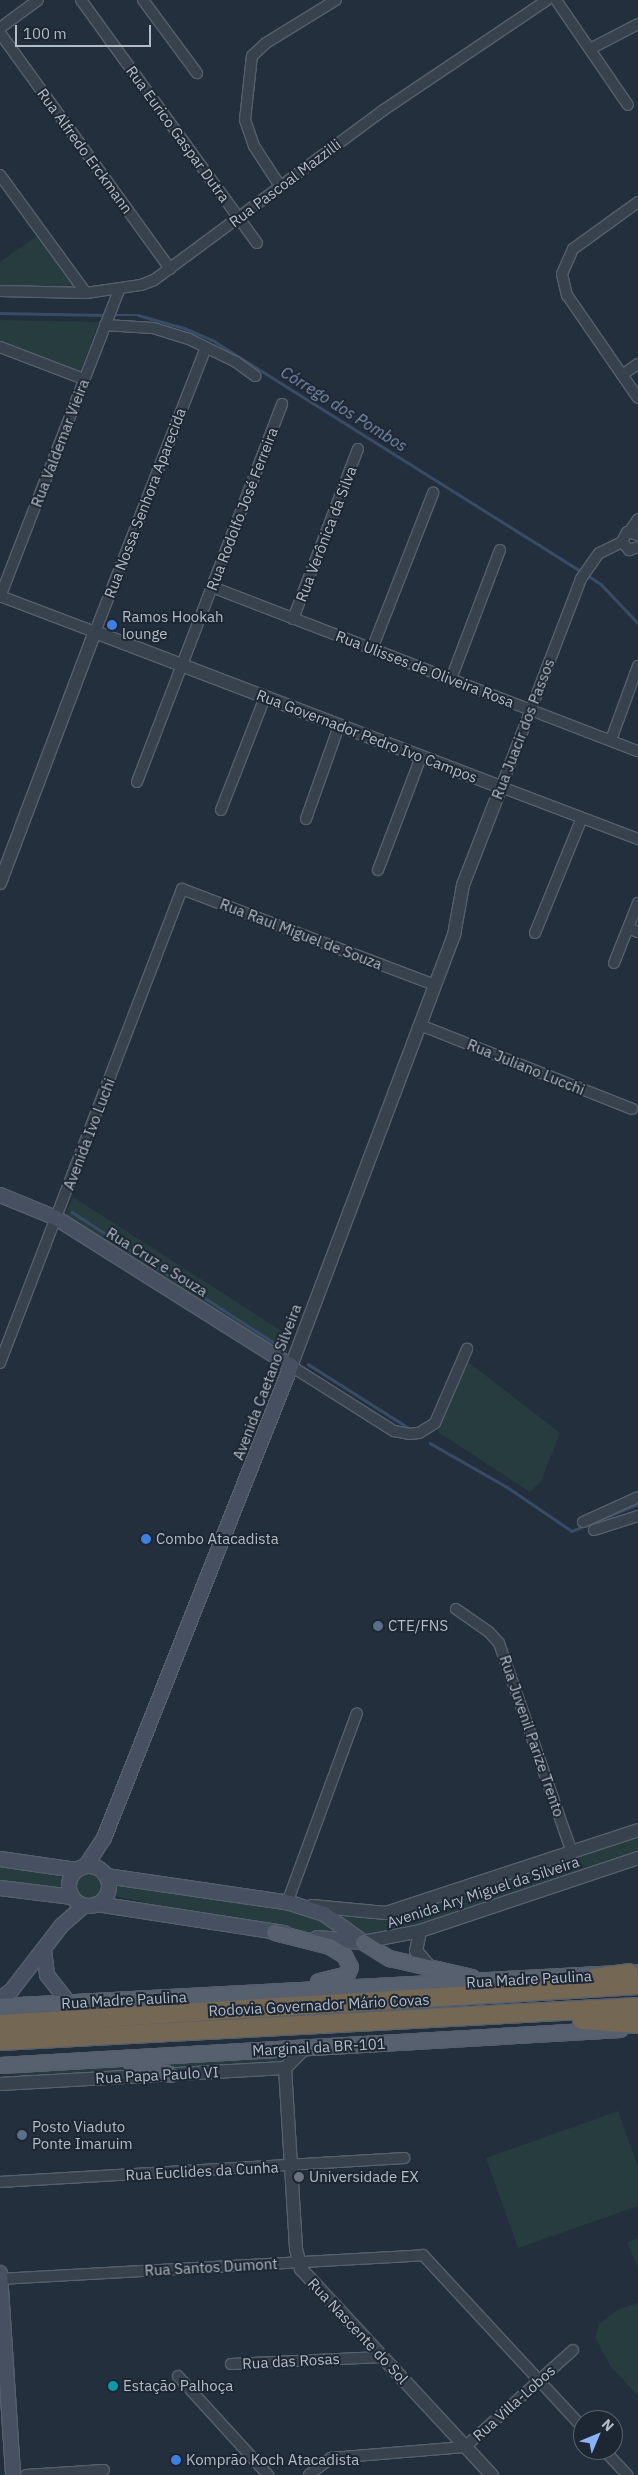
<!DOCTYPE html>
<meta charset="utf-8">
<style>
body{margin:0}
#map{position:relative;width:638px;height:2475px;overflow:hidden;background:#242f3e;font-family:"IBM Plex Sans",sans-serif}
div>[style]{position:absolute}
.green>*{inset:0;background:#263c3f}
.round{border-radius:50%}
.stream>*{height:2.5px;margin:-1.25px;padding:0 1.25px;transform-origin:1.25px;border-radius:1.25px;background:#394c67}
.roads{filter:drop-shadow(1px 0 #565f6c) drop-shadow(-1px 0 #565f6c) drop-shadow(0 1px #565f6c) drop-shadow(0 -1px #565f6c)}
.minor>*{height:10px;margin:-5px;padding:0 5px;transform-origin:5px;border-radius:5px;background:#38414e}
.tertiary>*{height:12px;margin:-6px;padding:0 6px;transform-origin:6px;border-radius:6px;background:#38414e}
.secondary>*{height:14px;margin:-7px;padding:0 7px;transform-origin:7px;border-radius:7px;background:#465061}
.secondary>.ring{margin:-7px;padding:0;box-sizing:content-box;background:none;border:14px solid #465061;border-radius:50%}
.primary>*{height:15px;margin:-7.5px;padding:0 7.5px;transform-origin:7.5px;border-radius:7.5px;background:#56606e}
.motorway>*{height:18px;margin:-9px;padding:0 9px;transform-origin:9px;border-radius:9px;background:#746855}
.dots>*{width:14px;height:14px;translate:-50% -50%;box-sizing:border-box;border:2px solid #1d2633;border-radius:50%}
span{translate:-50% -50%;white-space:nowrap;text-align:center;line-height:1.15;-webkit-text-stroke:4px #1d2633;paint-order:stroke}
.street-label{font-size:15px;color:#b4bcc9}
.poi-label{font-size:15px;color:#b4bcc9}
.left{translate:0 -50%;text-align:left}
.water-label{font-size:16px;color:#7c92b1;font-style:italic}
.north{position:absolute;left:573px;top:2410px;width:50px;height:50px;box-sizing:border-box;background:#1d2633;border:1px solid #59626f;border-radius:50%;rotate:45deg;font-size:14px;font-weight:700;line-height:20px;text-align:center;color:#b4bcc9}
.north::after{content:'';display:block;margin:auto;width:18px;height:22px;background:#8ab4f8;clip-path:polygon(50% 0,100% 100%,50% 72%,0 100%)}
.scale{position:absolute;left:15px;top:25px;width:136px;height:22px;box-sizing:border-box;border:2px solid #b4bcc9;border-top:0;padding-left:6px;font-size:15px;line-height:18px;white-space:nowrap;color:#b4bcc9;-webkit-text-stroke:4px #1d2633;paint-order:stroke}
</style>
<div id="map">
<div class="green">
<i style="clip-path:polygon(37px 236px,75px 288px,0 285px,0 262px)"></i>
<i style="clip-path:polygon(0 320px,99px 322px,80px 372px,0 341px)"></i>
<i style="clip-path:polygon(73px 1197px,288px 1335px,281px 1353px,63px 1220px)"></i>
<i style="clip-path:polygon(467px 1361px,560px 1433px,541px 1481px,530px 1492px,438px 1432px)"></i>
<i style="clip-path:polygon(638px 1836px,638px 1855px,433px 1925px,365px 1940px,336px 1915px,379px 1920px,394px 1918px)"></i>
<i style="clip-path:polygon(0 1866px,63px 1877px,62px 1889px,0 1881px)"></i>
<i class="round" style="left:74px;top:1871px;width:30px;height:30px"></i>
<i style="clip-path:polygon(117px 1884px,313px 1913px,345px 1930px,336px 1938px,245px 1923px,114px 1896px)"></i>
<i style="clip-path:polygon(294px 2055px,282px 2066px,174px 2070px,143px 2060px)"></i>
<i style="clip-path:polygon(119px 2065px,143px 2074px,13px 2077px,16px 2072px)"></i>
<i style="clip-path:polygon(618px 2111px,638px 2167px,638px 2206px,518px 2248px,486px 2158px)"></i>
<i style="clip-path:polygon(638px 2238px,638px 2267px,627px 2243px)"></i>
<i style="clip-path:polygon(638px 2303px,638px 2396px,611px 2367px,595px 2337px,599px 2324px,617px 2310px)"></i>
</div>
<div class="stream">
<i style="left:0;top:313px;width:106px;rotate:1.1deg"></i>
<i style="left:111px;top:315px;width:27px"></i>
<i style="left:138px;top:315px;width:48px;rotate:15.8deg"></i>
<i style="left:184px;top:328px;width:33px;rotate:23deg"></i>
<i style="left:214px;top:341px;width:434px;rotate:32.1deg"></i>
<i style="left:587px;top:575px;width:17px;rotate:33deg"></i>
<i style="left:601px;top:584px;width:54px;rotate:46.5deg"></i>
<i style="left:72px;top:1212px;width:254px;rotate:32.9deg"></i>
<i style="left:308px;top:1364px;width:120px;rotate:32.4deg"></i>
<i style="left:430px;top:1443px;width:89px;rotate:29.7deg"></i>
<i style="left:507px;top:1487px;width:78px;rotate:34.1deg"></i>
<i style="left:572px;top:1531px;width:71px;rotate:-22.2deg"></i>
</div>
<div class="roads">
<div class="minor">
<i style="left:81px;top:0;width:300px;rotate:54.1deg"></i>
<i style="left:143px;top:0;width:91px;rotate:53.5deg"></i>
<i style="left:556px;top:0;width:127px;rotate:55.6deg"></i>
<i style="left:0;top:28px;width:47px;rotate:-36.4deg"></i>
<i style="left:0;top:33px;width:291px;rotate:54.2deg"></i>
<i style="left:590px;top:49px;width:54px;rotate:-27.5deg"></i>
<i style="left:0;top:175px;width:146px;rotate:53.9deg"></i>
<i style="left:280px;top:186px;width:48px;rotate:-123deg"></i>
<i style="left:254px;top:146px;width:28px;rotate:-109deg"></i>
<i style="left:245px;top:120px;width:64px;rotate:-83.8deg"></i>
<i style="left:252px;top:56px;width:19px;rotate:-43deg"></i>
<i style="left:266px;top:43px;width:82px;rotate:-31.6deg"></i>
<i style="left:638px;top:202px;width:80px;rotate:144.1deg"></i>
<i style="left:573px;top:249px;width:27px;rotate:114deg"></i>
<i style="left:562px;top:274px;width:22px;rotate:77deg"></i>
<i style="left:567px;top:295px;width:125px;rotate:55.4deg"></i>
<i style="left:0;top:291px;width:86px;rotate:1.3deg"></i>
<i style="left:86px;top:293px;width:56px;rotate:-8.3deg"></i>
<i style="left:141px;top:285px;width:14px;rotate:-21deg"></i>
<i style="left:154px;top:280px;width:284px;rotate:-36.5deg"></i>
<i style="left:382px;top:111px;width:199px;rotate:-33.9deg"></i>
<i style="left:105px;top:325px;width:48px;rotate:3.6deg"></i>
<i style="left:153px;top:328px;width:38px;rotate:17deg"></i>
<i style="left:189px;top:339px;width:52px;rotate:26.1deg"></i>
<i style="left:236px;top:362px;width:24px;rotate:36deg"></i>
<i style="left:0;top:347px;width:90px;rotate:20.9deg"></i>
<i style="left:622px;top:375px;width:19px;rotate:-35deg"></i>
<i style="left:630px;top:531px;width:14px;rotate:-56deg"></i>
<i style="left:638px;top:535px;width:11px;rotate:-165deg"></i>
<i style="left:627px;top:532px;width:11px;rotate:117deg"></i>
<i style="left:622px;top:542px;width:11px;rotate:49deg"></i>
<i style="left:629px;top:550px;width:9px;rotate:-18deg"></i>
<i style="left:622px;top:542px;width:25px;rotate:154deg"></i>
<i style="left:599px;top:553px;width:32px;rotate:125deg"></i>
<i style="left:581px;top:579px;width:223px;rotate:111deg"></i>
<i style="left:501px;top:787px;width:147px;rotate:20.8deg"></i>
<i style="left:212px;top:587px;width:456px;rotate:21.1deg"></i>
<i style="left:0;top:596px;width:102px;rotate:20.8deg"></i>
<i style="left:95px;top:632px;width:305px;rotate:-68.7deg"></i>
<i style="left:0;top:597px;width:329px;rotate:-68.8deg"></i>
<i style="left:293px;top:619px;width:182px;rotate:-69.1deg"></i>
<i style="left:372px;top:649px;width:168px;rotate:-68.6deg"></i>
<i style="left:451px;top:679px;width:138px;rotate:-69.2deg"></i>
<i style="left:611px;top:740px;width:79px;rotate:-70deg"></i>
<i style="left:137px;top:782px;width:405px;rotate:-69deg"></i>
<i style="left:221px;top:810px;width:121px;rotate:-68.7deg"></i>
<i style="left:306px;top:819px;width:99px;rotate:-70.5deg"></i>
<i style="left:378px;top:870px;width:121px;rotate:-69.2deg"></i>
<i style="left:628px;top:928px;width:11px;rotate:22deg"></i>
<i style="left:535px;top:933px;width:124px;rotate:-67.8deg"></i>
<i style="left:614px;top:963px;width:65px;rotate:-68.2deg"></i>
<i style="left:420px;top:1025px;width:228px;rotate:21.6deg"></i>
<i style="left:0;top:1363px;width:508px;rotate:-68.99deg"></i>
<i style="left:182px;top:889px;width:271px;rotate:20.8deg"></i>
<i style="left:291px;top:1366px;width:122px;rotate:32.3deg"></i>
<i style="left:394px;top:1431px;width:15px;rotate:11deg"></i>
<i style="left:409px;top:1434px;width:10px;rotate:-6deg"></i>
<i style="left:419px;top:1433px;width:19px;rotate:-32deg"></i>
<i style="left:435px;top:1423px;width:81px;rotate:-66.6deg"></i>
<i style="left:583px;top:1522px;width:60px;rotate:-24.4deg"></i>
<i style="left:594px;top:1530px;width:46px;rotate:-17.7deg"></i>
<i style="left:456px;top:1609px;width:40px;rotate:34.9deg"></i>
<i style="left:489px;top:1632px;width:15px;rotate:48deg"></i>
<i style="left:499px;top:1643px;width:222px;rotate:70.8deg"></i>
<i style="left:287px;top:1903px;width:202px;rotate:-69.8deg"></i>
<i style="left:0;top:2182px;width:405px;rotate:-3.4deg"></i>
<i style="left:0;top:2279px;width:424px;rotate:-3.2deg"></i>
<i style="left:423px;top:2255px;width:236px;rotate:47.2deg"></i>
<i style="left:231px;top:2364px;width:151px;rotate:-2.7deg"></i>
<i style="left:178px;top:2376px;width:134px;rotate:47.7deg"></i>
<i style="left:604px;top:2450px;width:34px;rotate:47deg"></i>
<i style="left:26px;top:2475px;width:78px;rotate:-3.7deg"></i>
<i style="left:309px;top:2475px;width:28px;rotate:-38deg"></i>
<i style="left:331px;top:2458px;width:134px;rotate:-4.7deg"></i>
<i style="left:465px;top:2447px;width:145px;rotate:-41.9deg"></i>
</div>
<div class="tertiary">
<i style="left:0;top:883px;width:268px;rotate:-69.3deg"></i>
<i style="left:95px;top:632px;width:435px;rotate:20.9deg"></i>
<i style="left:501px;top:787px;width:105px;rotate:111.2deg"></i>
<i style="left:463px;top:885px;width:51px;rotate:100.2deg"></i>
<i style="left:454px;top:935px;width:461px;rotate:110.7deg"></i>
<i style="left:312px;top:1906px;width:74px;rotate:5.4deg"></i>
<i style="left:386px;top:1913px;width:265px;rotate:-18.2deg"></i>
<i style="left:420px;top:1931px;width:20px;rotate:101deg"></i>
<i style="left:416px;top:1951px;width:21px;rotate:49deg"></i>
<i style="left:363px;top:1942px;width:58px;rotate:-10.9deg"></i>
<i style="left:420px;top:1931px;width:230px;rotate:-18.5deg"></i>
<i style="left:285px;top:2068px;width:181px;rotate:86.5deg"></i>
<i style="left:296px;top:2249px;width:21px;rotate:76deg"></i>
<i style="left:301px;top:2269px;width:281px;rotate:47.2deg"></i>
<i style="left:0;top:2084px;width:285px;rotate:-3.2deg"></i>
<i style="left:285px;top:2068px;width:28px;rotate:-45deg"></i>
</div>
<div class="secondary">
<i style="left:0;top:1195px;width:61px;rotate:22.3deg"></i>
<i style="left:56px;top:1218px;width:278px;rotate:32.2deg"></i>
<i style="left:291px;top:1366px;width:508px;rotate:111.61deg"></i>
<i style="left:104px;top:1838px;width:33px;rotate:123deg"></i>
<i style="left:0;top:1859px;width:77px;rotate:8.2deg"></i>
<i class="ring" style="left:69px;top:1866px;width:26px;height:26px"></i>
<i style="left:106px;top:1876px;width:186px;rotate:8.3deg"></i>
<i style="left:290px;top:1903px;width:36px;rotate:18deg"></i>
<i style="left:324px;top:1914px;width:48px;rotate:35.7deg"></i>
<i style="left:0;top:1888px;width:73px;rotate:7.1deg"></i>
<i style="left:97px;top:1904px;width:190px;rotate:8.8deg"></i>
<i style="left:317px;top:1938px;width:46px;rotate:5deg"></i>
<i style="left:44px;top:1950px;width:25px;rotate:83deg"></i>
<i style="left:47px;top:1975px;width:36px;rotate:52deg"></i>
<i style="left:0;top:1999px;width:14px;rotate:-36deg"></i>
<i style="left:11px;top:1991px;width:83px;rotate:-52.3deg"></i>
<i style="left:62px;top:1925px;width:29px;rotate:-41deg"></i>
<i style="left:0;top:2273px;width:202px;rotate:86.3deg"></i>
</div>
<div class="primary">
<i style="left:274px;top:1932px;width:57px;rotate:14.3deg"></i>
<i style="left:329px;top:1946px;width:17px;rotate:31deg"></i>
<i style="left:344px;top:1955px;width:13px;rotate:63deg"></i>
<i style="left:350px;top:1967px;width:8px;rotate:113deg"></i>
<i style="left:347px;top:1974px;width:30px;rotate:166deg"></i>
<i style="left:363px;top:1942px;width:31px;rotate:32deg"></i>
<i style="left:389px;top:1958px;width:85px;rotate:12.9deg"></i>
<i style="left:0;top:2006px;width:639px;rotate:-3.05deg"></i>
<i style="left:130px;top:2062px;width:42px;rotate:16.7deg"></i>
<i style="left:0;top:2065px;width:621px;rotate:-3.32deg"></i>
</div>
<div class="motorway">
<i style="left:594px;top:1978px;width:35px;rotate:-8deg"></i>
<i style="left:582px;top:2020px;width:56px;rotate:4.1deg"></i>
<i style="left:0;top:2024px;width:639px;rotate:-3.5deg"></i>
<i style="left:0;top:2041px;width:639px;rotate:-3.05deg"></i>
</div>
</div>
<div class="dots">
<i style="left:112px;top:625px;background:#3f7fe0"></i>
<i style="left:146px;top:1539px;background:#3f7fe0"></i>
<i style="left:378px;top:1626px;background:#5c6f8a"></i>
<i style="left:22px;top:2135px;background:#5c6f8a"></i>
<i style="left:299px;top:2177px;background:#6b7280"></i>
<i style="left:113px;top:2386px;background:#0f9aa8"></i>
<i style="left:176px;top:2460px;background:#3f7fe0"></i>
</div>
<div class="street-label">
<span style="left:178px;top:134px;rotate:54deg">Rua Eurico Gaspar Dutra</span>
<span style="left:85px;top:151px;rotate:54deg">Rua Alfredo Erckmann</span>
<span style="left:285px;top:183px;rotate:-37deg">Rua Pascoal Mazzilli</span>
<span style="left:60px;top:443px;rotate:-69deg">Rua Valdemar Vieira</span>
<span style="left:145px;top:503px;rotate:-69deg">Rua Nossa Senhora Aparecida</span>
<span style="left:242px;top:509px;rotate:-69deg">Rua Rodolfo José Ferreira</span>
<span style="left:326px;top:534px;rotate:-69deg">Rua Verônica da Silva</span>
<span style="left:425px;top:669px;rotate:21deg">Rua Ulisses de Oliveira Rosa</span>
<span style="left:523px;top:729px;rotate:-69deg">Rua Juacir dos Passos</span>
<span style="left:367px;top:736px;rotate:21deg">Rua Governador Pedro Ivo Campos</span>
<span style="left:301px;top:934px;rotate:21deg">Rua Raul Miguel de Souza</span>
<span style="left:526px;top:1067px;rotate:22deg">Rua Juliano Lucchi</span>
<span style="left:89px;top:1134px;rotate:-69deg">Avenida Ivo Luchi</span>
<span style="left:157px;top:1262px;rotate:32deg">Rua Cruz e Souza</span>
<span style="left:267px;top:1382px;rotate:-69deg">Avenida Caetano Silveira</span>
<span style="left:532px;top:1736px;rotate:71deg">Rua Juvenil Parize Trento</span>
<span style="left:483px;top:1892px;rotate:-18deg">Avenida Ary Miguel da Silveira</span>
<span style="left:529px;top:1979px;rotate:-3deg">Rua Madre Paulina</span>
<span style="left:124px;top:2000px;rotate:-3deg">Rua Madre Paulina</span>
<span style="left:319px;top:2005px;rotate:-3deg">Rodovia Governador Mário Covas</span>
<span style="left:319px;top:2047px;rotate:-3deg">Marginal da BR-101</span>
<span style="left:157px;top:2075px;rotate:-3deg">Rua Papa Paulo VI</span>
<span style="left:202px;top:2171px;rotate:-3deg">Rua Euclides da Cunha</span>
<span style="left:211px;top:2267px;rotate:-3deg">Rua Santos Dumont</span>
<span style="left:358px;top:2331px;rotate:47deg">Rua Nascente do Sol</span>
<span style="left:291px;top:2361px;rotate:-3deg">Rua das Rosas</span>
<span style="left:514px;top:2403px;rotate:-42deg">Rua Villa-Lobos</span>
</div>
<div class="poi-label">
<span class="left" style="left:122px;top:625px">Ramos Hookah<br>lounge</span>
<span class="left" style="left:156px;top:1539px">Combo Atacadista</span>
<span class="left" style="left:388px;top:1626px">CTE/FNS</span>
<span class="left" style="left:32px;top:2135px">Posto Viaduto<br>Ponte Imaruim</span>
<span class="left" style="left:309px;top:2177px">Universidade EX</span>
<span class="left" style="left:123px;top:2386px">Estação Palhoça</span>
<span class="left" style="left:186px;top:2460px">Komprão Koch Atacadista</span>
</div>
<div class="water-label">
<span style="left:344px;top:409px;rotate:32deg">Córrego dos Pombos</span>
</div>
<div class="north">N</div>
<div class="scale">100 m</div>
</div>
